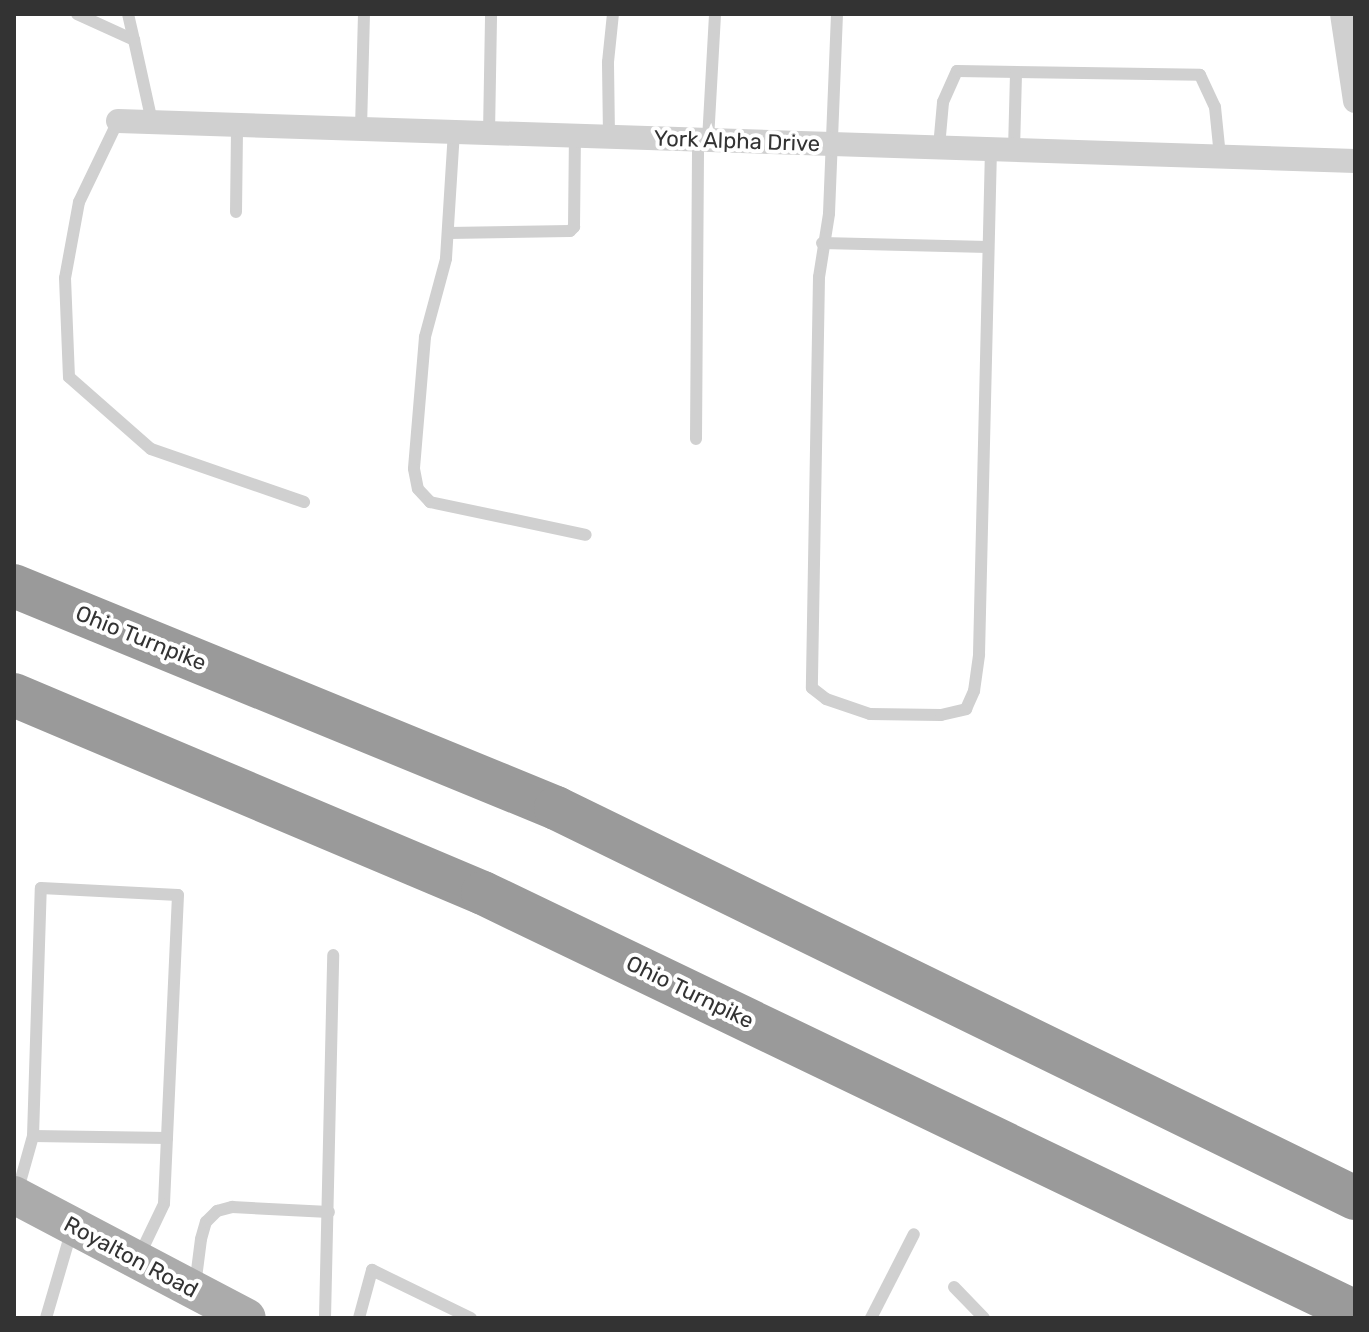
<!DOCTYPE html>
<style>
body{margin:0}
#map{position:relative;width:1369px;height:1332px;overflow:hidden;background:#fff;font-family:Rubik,sans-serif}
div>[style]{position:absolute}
.service>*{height:12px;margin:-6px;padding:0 6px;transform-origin:6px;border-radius:6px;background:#d0d0d0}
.minor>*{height:24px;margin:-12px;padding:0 12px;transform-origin:12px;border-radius:12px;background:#d0d0d0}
.primary>*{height:38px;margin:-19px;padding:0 19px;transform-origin:19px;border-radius:19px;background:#ababab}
.motorway>*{height:44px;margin:-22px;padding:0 22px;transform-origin:22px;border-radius:22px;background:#9a9a9a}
span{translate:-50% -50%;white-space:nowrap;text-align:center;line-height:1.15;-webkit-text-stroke:8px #fff;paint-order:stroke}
.street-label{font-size:22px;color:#333}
.frame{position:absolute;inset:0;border:16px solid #333;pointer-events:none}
</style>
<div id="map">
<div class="service">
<i style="left:77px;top:14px;width:63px;rotate:24.5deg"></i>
<i style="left:134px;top:40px;width:84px;rotate:77.6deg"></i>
<i style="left:128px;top:14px;width:27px;rotate:77deg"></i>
<i style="left:837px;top:14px;width:200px;rotate:92.3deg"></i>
<i style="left:829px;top:214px;width:64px;rotate:99deg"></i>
<i style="left:819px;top:277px;width:411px;rotate:91deg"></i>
<i style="left:812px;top:688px;width:18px;rotate:38deg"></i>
<i style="left:826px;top:699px;width:46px;rotate:18.8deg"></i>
<i style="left:870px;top:714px;width:71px;rotate:0.8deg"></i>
<i style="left:941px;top:715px;width:26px;rotate:-13deg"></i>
<i style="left:966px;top:709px;width:20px;rotate:-66deg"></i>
<i style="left:974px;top:691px;width:37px;rotate:-82deg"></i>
<i style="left:979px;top:654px;width:505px;rotate:-88.64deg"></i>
<i style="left:118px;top:121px;width:90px;rotate:115.7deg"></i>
<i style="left:79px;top:202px;width:77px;rotate:100.4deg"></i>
<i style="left:65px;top:278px;width:99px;rotate:87.7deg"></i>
<i style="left:69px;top:377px;width:109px;rotate:41.3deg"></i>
<i style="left:151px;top:449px;width:162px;rotate:19.1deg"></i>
<i style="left:361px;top:128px;width:114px;rotate:-88.5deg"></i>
<i style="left:454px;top:131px;width:128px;rotate:93.6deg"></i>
<i style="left:446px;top:259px;width:81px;rotate:105.1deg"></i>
<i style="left:425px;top:337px;width:132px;rotate:94.8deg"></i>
<i style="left:414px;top:469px;width:20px;rotate:79deg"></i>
<i style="left:418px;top:489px;width:18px;rotate:47deg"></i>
<i style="left:430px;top:502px;width:159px;rotate:11.9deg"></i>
<i style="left:489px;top:133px;width:119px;rotate:-89deg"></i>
<i style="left:609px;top:136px;width:74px;rotate:-90.8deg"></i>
<i style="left:608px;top:62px;width:48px;rotate:-84.1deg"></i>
<i style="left:708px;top:140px;width:126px;rotate:-86.8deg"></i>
<i style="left:939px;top:147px;width:45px;rotate:-84.9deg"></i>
<i style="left:943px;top:102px;width:34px;rotate:-66deg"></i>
<i style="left:957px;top:71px;width:243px;rotate:0.9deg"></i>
<i style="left:1200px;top:75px;width:35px;rotate:65deg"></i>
<i style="left:1215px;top:107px;width:49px;rotate:84.2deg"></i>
<i style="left:1014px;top:150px;width:78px;rotate:-88.5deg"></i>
<i style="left:236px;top:212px;width:88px;rotate:-89.3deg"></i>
<i style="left:448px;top:233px;width:122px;rotate:-0.9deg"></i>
<i style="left:570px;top:231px;width:6px;rotate:-45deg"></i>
<i style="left:574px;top:227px;width:92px;rotate:-89.4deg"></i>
<i style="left:822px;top:243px;width:166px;rotate:1.4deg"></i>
<i style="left:696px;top:439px;width:300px;rotate:-89.6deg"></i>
<i style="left:33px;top:1136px;width:134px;rotate:0.9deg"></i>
<i style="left:17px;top:1193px;width:59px;rotate:-74.3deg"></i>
<i style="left:33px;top:1136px;width:248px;rotate:-88.2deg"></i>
<i style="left:41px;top:888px;width:137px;rotate:2.9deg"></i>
<i style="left:178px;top:895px;width:309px;rotate:92.6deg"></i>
<i style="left:164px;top:1204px;width:55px;rotate:115.6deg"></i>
<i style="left:195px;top:1286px;width:47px;rotate:-82.7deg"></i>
<i style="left:201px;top:1239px;width:18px;rotate:-74deg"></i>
<i style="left:206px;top:1222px;width:16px;rotate:-45deg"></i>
<i style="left:217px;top:1211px;width:16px;rotate:-15deg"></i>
<i style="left:232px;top:1207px;width:97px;rotate:3deg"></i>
<i style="left:954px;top:1287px;width:43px;rotate:45.9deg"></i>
<i style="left:46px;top:1318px;width:93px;rotate:-73.7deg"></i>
<i style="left:325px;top:1318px;width:363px;rotate:-88.7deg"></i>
<i style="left:359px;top:1318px;width:50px;rotate:-74.8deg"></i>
<i style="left:372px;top:1270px;width:110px;rotate:25.9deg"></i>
<i style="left:871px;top:1318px;width:94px;rotate:-62.9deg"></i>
</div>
<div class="minor">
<i style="left:1342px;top:14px;width:88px;rotate:81.5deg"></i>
<i style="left:118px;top:121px;width:1238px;rotate:1.85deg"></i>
</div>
<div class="primary">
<i style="left:14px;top:1195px;width:263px;rotate:27.8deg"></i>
</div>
<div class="motorway">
<i style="left:14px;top:586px;width:586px;rotate:22.27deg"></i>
<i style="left:556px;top:808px;width:889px;rotate:26.02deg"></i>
<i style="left:14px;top:695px;width:509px;rotate:22.89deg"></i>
<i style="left:483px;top:893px;width:967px;rotate:25.66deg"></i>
</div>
<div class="street-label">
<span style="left:737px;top:141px;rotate:2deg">York Alpha Drive</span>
<span style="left:141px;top:638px;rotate:22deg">Ohio Turnpike</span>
<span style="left:690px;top:992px;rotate:26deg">Ohio Turnpike</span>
<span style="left:131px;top:1257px;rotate:28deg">Royalton Road</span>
</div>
<div class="frame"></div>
</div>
